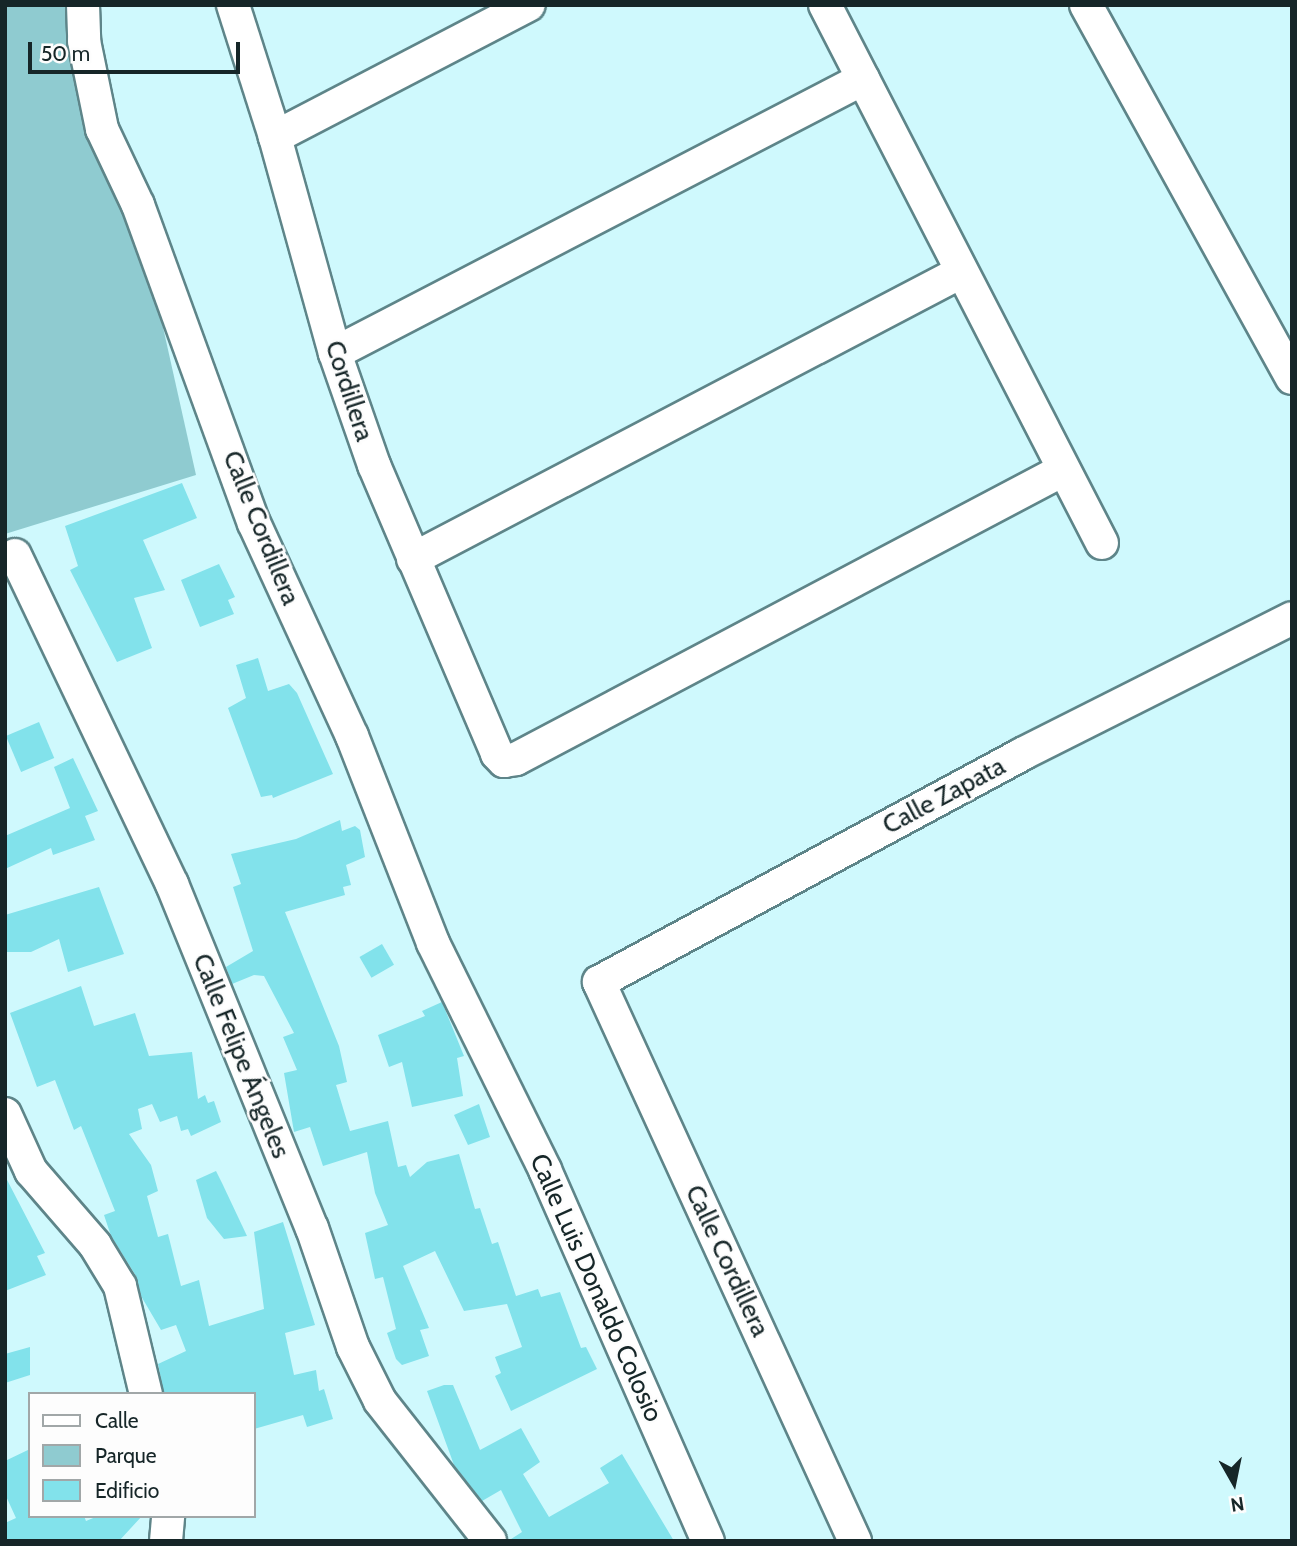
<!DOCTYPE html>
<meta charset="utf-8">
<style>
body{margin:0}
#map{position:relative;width:1297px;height:1546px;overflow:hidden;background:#cff9fd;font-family:Cabin,sans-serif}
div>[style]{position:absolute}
.green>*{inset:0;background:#8fcbd0}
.building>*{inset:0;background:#82e2eb;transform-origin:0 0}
.roads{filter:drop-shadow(2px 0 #5e8589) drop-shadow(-2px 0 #5e8589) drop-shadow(0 2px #5e8589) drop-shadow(0 -2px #5e8589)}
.minor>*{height:32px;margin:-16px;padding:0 16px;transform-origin:16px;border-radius:16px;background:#fff}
span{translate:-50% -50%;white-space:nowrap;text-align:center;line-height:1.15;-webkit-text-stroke:5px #fdfdfd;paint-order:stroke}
.street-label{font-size:26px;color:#162628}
.frame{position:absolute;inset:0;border:7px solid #162628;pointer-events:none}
.legend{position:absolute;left:28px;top:1392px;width:228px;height:126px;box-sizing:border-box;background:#fdfdfd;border:2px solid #a1a7a8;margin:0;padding:9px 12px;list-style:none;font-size:21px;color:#162628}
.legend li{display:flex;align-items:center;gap:14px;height:35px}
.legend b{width:35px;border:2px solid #a1a7a8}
.north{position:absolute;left:1199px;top:1448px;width:70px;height:70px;-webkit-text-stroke:5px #fdfdfd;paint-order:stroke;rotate:171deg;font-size:19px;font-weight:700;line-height:28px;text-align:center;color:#162628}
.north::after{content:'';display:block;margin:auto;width:24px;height:32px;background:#162628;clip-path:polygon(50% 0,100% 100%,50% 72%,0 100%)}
.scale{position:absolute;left:28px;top:42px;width:212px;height:32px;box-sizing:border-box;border:4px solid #162628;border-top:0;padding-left:9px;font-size:21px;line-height:24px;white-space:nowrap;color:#162628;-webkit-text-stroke:5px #fdfdfd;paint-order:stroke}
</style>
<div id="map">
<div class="green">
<i style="clip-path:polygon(5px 5px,91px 5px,196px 475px,5px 534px)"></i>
</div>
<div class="building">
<i style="clip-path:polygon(182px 483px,197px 518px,143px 540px,165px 590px,134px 598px,152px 648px,117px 662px,70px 570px,78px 566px,65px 526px)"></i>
<i style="clip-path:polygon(219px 564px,235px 597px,228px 600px,234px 614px,200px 627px,181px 580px)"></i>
<i style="clip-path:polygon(258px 658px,268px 691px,289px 684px,297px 693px,333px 774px,273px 798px,272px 795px,261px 797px,228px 708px,246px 698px,236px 665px)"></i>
<i style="left:39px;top:722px;width:39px;height:36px;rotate:67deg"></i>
<i style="clip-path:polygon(73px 758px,98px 811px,85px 816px,95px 840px,53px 855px,51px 848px,5px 869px,5px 836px,70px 808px,54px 767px)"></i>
<i style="clip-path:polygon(340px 820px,342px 831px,355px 826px,360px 830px,365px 857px,346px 865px,351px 885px,343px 887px,345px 895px,285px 912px,339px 1046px,347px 1082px,336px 1085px,350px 1131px,388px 1121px,398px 1167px,406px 1165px,410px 1177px,427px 1162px,459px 1154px,475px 1209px,480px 1208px,492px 1244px,498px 1242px,516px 1296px,538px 1289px,541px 1297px,560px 1292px,581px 1348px,586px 1347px,597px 1369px,511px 1411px,495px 1376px,501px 1373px,495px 1357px,522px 1347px,507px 1304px,464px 1311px,435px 1251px,403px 1266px,429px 1328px,420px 1330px,429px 1356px,402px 1365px,396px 1359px,387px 1333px,396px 1329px,383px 1277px,375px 1279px,365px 1233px,388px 1225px,375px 1193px,367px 1152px,323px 1166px,310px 1127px,294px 1132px,284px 1073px,297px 1070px,283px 1037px,294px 1033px,264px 976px,254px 975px,232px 984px,226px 967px,253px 951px,233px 887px,241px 884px,231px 854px,296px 839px)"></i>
<i style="clip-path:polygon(99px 887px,124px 954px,68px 972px,59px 939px,31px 952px,5px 952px,5px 915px)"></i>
<i style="left:382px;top:944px;width:24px;height:26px;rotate:60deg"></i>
<i style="clip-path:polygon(81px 986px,94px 1026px,135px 1013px,149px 1056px,192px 1052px,198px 1099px,205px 1095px,208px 1103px,214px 1101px,221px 1122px,191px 1136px,188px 1129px,181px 1131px,177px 1116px,160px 1122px,152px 1104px,138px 1109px,142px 1129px,129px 1134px,151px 1165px,158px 1191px,147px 1196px,158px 1237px,168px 1234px,181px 1286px,199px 1280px,209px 1326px,264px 1309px,254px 1232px,283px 1222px,315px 1325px,285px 1333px,294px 1375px,316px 1370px,319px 1391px,324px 1389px,333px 1419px,307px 1427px,303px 1415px,254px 1429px,254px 1394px,164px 1394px,158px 1364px,186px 1351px,176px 1325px,161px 1330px,141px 1296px,136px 1276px,111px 1236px,104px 1215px,115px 1211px,81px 1126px,74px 1130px,55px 1080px,37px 1087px,10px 1013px)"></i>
<i style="clip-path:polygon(442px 1002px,464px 1056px,457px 1058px,463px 1096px,412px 1107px,402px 1062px,389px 1067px,378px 1035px,425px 1016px,422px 1011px)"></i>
<i style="clip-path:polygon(479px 1104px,490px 1137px,468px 1145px,454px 1115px)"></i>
<i style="clip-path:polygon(216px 1171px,222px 1183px,247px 1236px,224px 1239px,207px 1218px,196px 1180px)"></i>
<i style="clip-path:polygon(5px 1176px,45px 1253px,37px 1256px,46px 1275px,5px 1291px)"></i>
<i style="clip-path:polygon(30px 1347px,30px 1375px,5px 1383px,5px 1354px)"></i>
<i style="clip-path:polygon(444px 1385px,453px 1385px,480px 1450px,521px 1428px,540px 1462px,523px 1474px,549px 1517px,609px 1483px,600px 1468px,622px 1454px,674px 1541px,508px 1541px,522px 1532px,501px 1490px,482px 1501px,454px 1465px,427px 1391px)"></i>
<i style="clip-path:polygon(30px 1449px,30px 1516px,84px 1516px,86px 1521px,98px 1516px,142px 1516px,119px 1541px,5px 1541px,5px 1523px,16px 1518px,5px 1494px,5px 1461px)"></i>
</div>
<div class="roads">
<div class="minor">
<i style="left:83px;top:5px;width:36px;rotate:88deg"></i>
<i style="left:84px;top:41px;width:90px;rotate:78.4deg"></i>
<i style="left:102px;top:129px;width:84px;rotate:64.7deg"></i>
<i style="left:138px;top:205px;width:338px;rotate:70deg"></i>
<i style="left:254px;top:523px;width:234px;rotate:65.3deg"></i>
<i style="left:352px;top:736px;width:222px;rotate:68.6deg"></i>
<i style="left:433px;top:943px;width:253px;rotate:63.7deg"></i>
<i style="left:545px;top:1170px;width:405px;rotate:66.3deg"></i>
<i style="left:233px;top:5px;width:139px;rotate:72.3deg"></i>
<i style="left:275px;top:137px;width:224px;rotate:74.5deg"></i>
<i style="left:335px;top:353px;width:119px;rotate:70.8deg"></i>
<i style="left:374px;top:465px;width:314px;rotate:66.9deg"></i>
<i style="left:497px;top:754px;width:10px;rotate:45deg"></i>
<i style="left:504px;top:761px;width:12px;rotate:-9deg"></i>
<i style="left:516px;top:759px;width:619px;rotate:-27.85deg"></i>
<i style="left:825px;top:5px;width:605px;rotate:62.76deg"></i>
<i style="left:1086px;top:5px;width:426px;rotate:61.1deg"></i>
<i style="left:275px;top:137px;width:286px;rotate:-27.5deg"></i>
<i style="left:335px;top:353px;width:595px;rotate:-27.43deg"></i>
<i style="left:15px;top:555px;width:365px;rotate:64.5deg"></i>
<i style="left:172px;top:884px;width:371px;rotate:67.9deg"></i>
<i style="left:312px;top:1228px;width:126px;rotate:71deg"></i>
<i style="left:353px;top:1347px;width:60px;rotate:63.4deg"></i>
<i style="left:380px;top:1401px;width:178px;rotate:51.8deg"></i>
<i style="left:413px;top:559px;width:619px;rotate:-27.64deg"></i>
<i style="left:5px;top:1114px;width:63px;rotate:65.5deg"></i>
<i style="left:31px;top:1171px;width:98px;rotate:49.1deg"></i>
<i style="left:95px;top:1245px;width:48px;rotate:58.6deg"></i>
<i style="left:120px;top:1286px;width:111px;rotate:76.5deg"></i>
<i style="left:166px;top:1541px;width:25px;rotate:-85deg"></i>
<i style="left:855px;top:1541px;width:615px;rotate:-114.61deg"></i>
<i style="left:599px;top:982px;width:481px;rotate:-28.3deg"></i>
<i style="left:1022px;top:754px;width:302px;rotate:-26.7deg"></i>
</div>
</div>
<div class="street-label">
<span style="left:349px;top:391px;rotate:72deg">Cordillera</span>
<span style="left:261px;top:528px;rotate:68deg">Calle Cordillera</span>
<span style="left:944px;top:796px;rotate:-28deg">Calle Zapata</span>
<span style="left:241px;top:1056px;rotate:68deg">Calle Felipe Ángeles</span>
<span style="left:727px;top:1261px;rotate:65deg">Calle Cordillera</span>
<span style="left:596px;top:1288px;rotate:66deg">Calle Luis Donaldo Colosio</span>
</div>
<div class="frame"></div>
<ul class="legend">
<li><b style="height:9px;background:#fff"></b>Calle</li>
<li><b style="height:19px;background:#8fcbd0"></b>Parque</li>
<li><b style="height:19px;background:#82e2eb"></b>Edificio</li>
</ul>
<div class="north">N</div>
<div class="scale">50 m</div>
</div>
